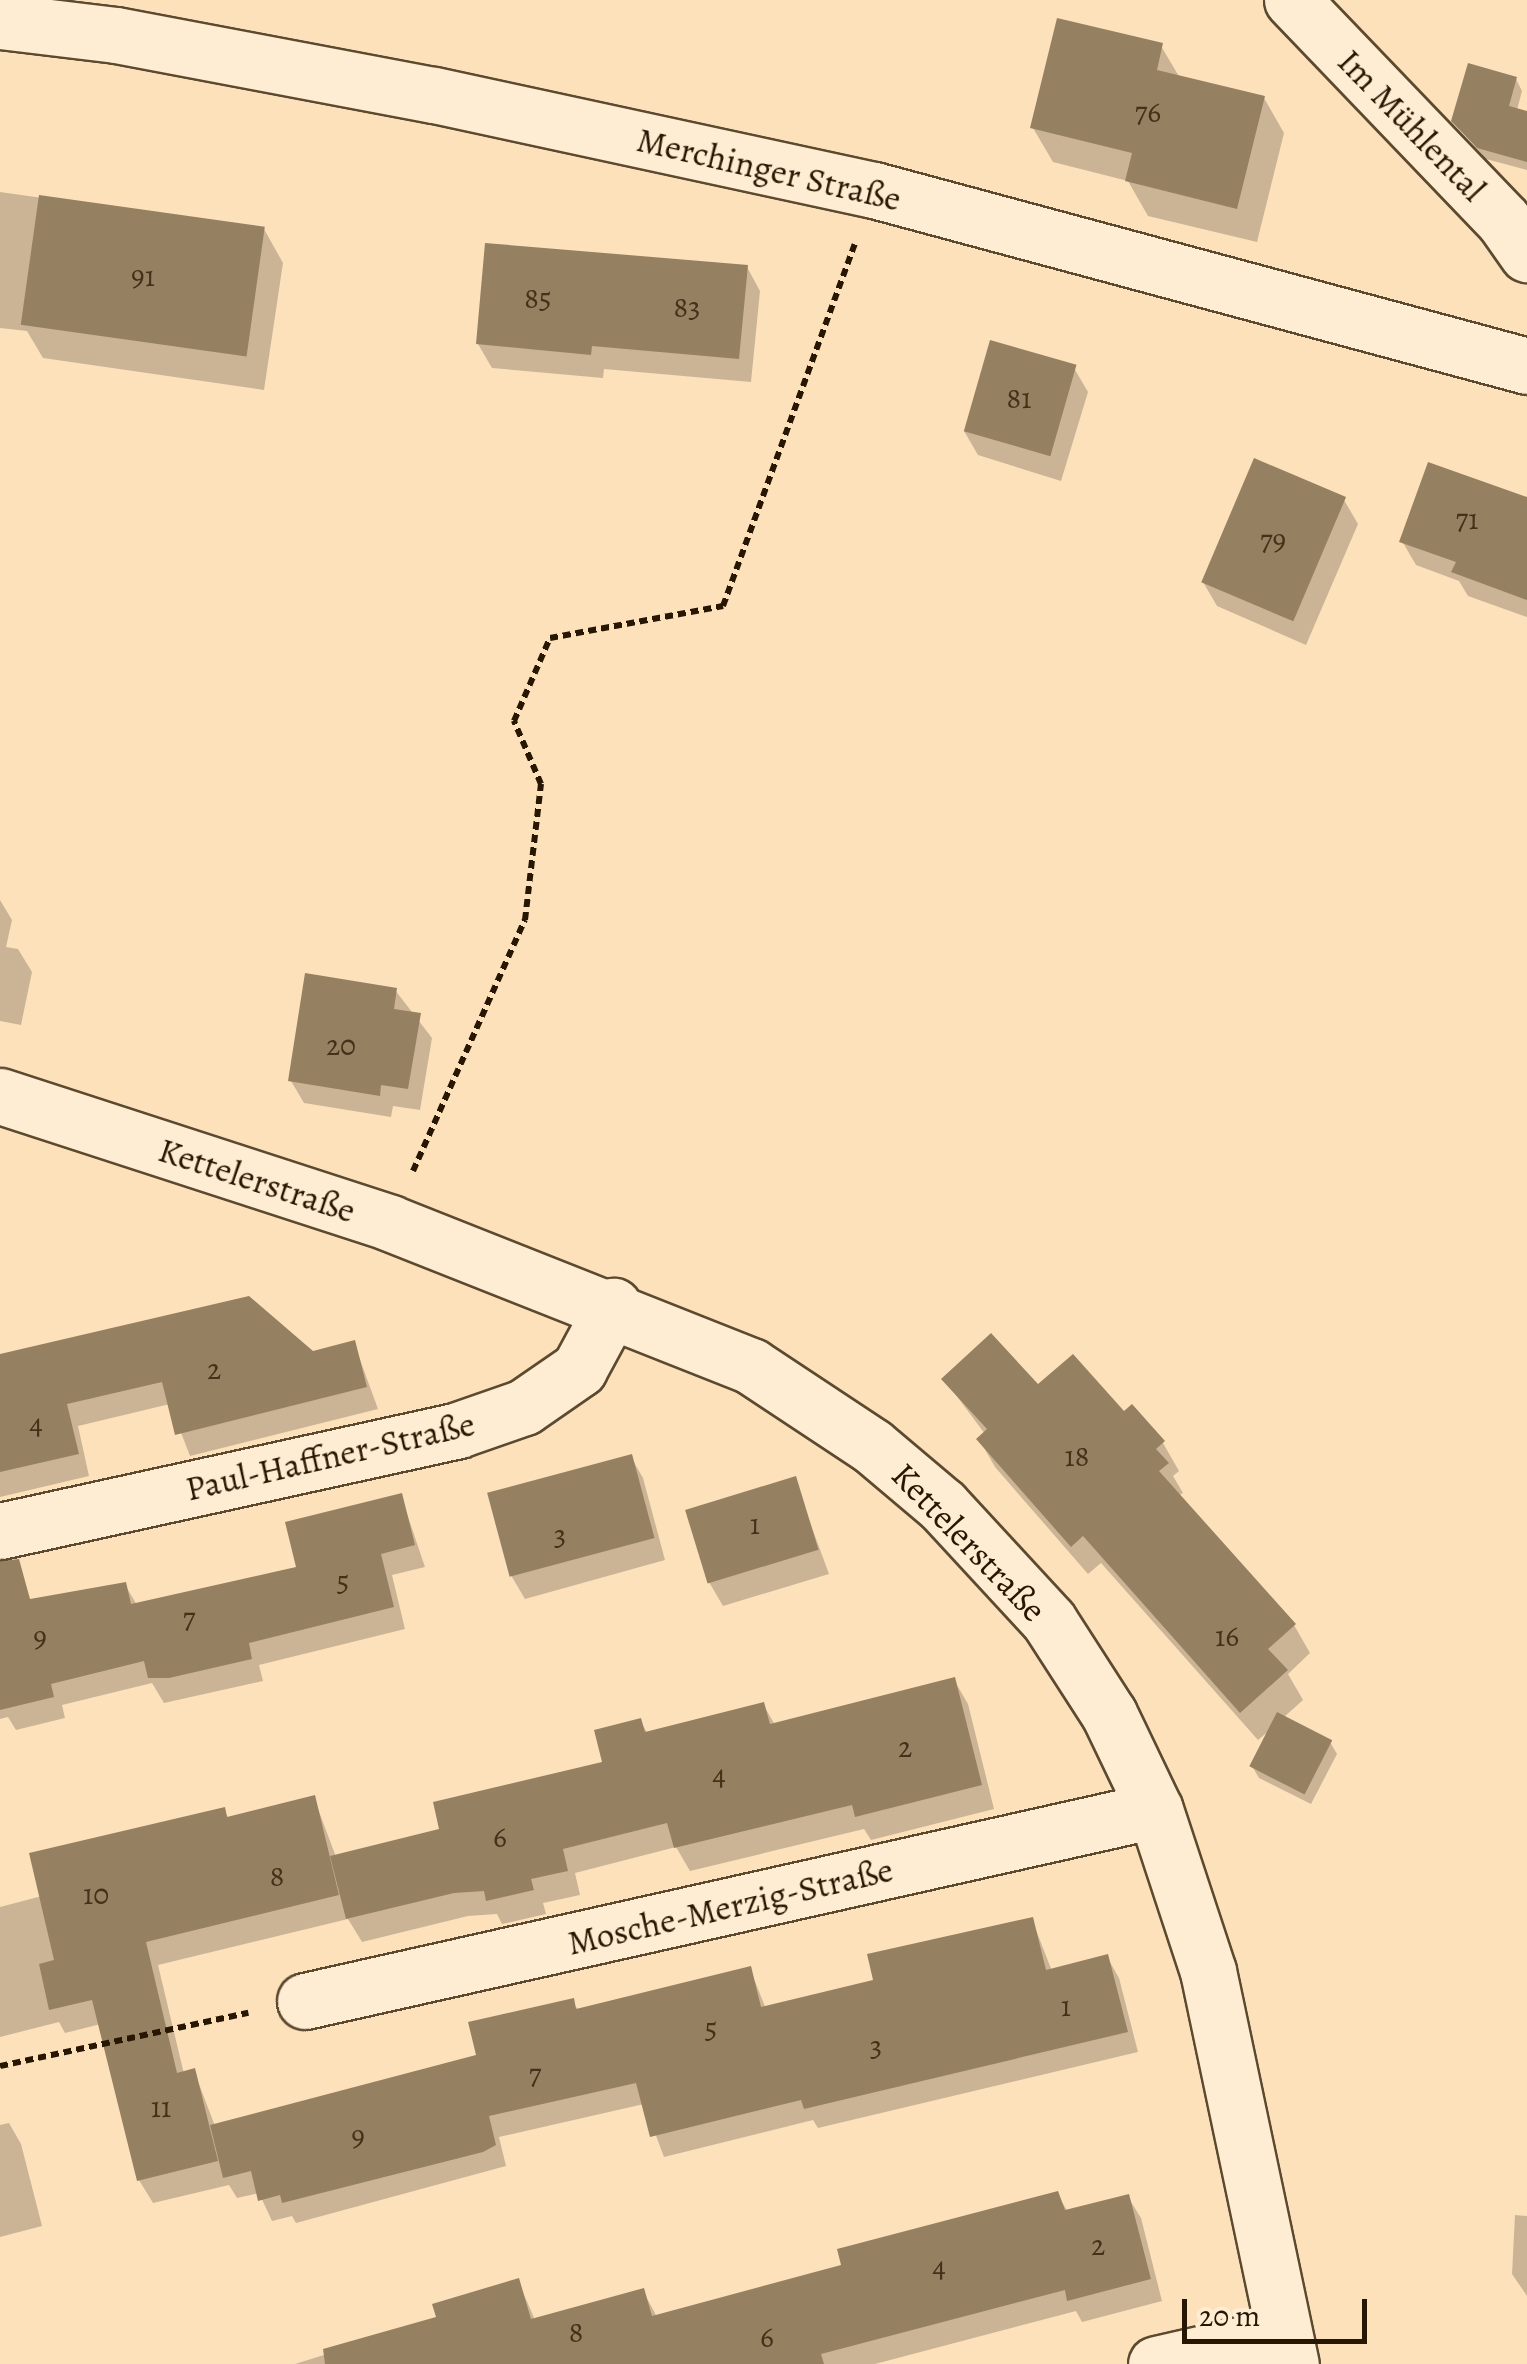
<!DOCTYPE html>
<meta charset="utf-8">
<style>
body{margin:0}
#map{position:relative;width:1527px;height:2364px;overflow:hidden;background:#fde1bb;font-family:Alegreya,serif}
div>[style]{position:absolute}
.shadow>*{inset:0;background:#0003}
.building>*{inset:0;background:#968062;transform-origin:0 0}
.path>*{height:6px;margin-top:-3px;transform-origin:0;background:repeating-linear-gradient(90deg,#271702 0 8px,transparent 0 13px)}
.roads{filter:drop-shadow(2px 0 #5c4a30) drop-shadow(-2px 0 #5c4a30) drop-shadow(0 2px #5c4a30) drop-shadow(0 -2px #5c4a30)}
.minor>*{height:55px;margin:-27.5px;padding:0 27.5px;transform-origin:27.5px;border-radius:27.5px;background:#feecd3}
.tertiary>*{height:55px;margin:-27.5px;padding:0 27.5px;transform-origin:27.5px;border-radius:27.5px;background:#feecd3}
span{translate:-50% -50%;white-space:nowrap;text-align:center;line-height:1.15;-webkit-text-stroke:10px #feecd3;paint-order:stroke}
.number-label{font-size:30px;color:#43311a}
.number-label span{-webkit-text-stroke-width:0}
.street-label{font-size:35px;color:#271702}
.scale{position:absolute;left:1182px;top:2299px;width:185px;height:45px;box-sizing:border-box;border:5px solid #271702;border-top:0;padding-left:12px;font-size:30px;line-height:35px;white-space:nowrap;color:#271702;-webkit-text-stroke:8px #feecd3;paint-order:stroke}
</style>
<div id="map">
<div class="shadow">
<i style="clip-path:polygon(1161px 46px,1180px 78px,1264px 98px,1284px 133px,1257px 242px,1148px 216px,1128px 181px,1053px 162px,1033px 128px)"></i>
<i style="clip-path:polygon(1516px 79px,1522px 91px,1517px 110px,1527px 113px,1527px 170px,1486px 159px,1454px 121px)"></i>
<i style="clip-path:polygon(0 192px,264px 229px,283px 263px,264px 390px,43px 358px,27px 331px,0 328px)"></i>
<i style="clip-path:polygon(747px 267px,760px 291px,751px 382px,604px 369px,603px 378px,492px 368px,478px 344px)"></i>
<i style="clip-path:polygon(1074px 368px,1088px 392px,1061px 481px,978px 455px,964px 431px)"></i>
<i style="clip-path:polygon(1527px 499px,1527px 617px,1468px 596px,1459px 581px,1416px 565px,1402px 541px)"></i>
<i style="clip-path:polygon(1344px 500px,1358px 524px,1306px 645px,1217px 606px,1203px 582px)"></i>
<i style="clip-path:polygon(0 900px,12px 920px,6px 947px,18px 949px,32px 972px,21px 1025px,0 1021px)"></i>
<i style="clip-path:polygon(395px 990px,432px 1038px,420px 1110px,393px 1106px,391px 1117px,304px 1103px,291px 1081px)"></i>
<i style="clip-path:polygon(354px 1343px,378px 1409px,190px 1456px,170px 1404px,78px 1426px,89px 1476px,0 1497px,0 1356px,313px 1353px)"></i>
<i style="clip-path:polygon(944px 1379px,1038px 1388px,1124px 1415px,1163px 1443px,1179px 1471px,1173px 1476px,1183px 1493px,1178px 1496px,1294px 1625px,1310px 1653px,1288px 1674px,1303px 1700px,1283px 1718px,1330px 1742px,1337px 1754px,1311px 1804px,1259px 1778px,1252px 1766px,1271px 1729px,1258px 1740px,1101px 1563px,1088px 1574px,995px 1467px,979px 1439px,985px 1434px)"></i>
<i style="clip-path:polygon(631px 1457px,643px 1478px,665px 1560px,525px 1599px,512px 1577px,490px 1493px)"></i>
<i style="clip-path:polygon(794px 1479px,829px 1574px,723px 1606px,709px 1582px)"></i>
<i style="clip-path:polygon(401px 1496px,425px 1567px,392px 1575px,405px 1629px,259px 1665px,263px 1681px,164px 1703px,152px 1683px,62px 1705px,65px 1718px,16px 1730px,8px 1717px,0 1719px,0 1599px,26px 1602px,125px 1585px,137px 1605px,299px 1569px)"></i>
<i style="clip-path:polygon(954px 1680px,968px 1704px,994px 1809px,871px 1840px,864px 1829px,690px 1871px,676px 1847px,575px 1873px,580px 1895px,543px 1903px,546px 1914px,502px 1924px,497px 1914px,468px 1916px,362px 1942px,348px 1919px,158px 1965px,184px 2074px,194px 2071px,215px 2126px,479px 2057px,572px 2001px,579px 2011px,750px 1969px,766px 2009px,876px 1982px,1032px 1920px,1052px 1971px,1107px 1957px,1119px 1978px,1138px 2052px,818px 2128px,813px 2120px,664px 2157px,644px 2104px,499px 2137px,506px 2166px,296px 2223px,292px 2216px,272px 2221px,259px 2193px,237px 2198px,229px 2185px,153px 2203px,139px 2180px,101px 2024px,65px 2033px,59px 2022px,0 2037px,0 1907px,42px 1896px,224px 1810px,229px 1819px,314px 1798px,336px 1857px,442px 1830px,605px 1764px,640px 1721px,648px 1734px,763px 1704px,775px 1725px)"></i>
<i style="clip-path:polygon(9px 2123px,21px 2144px,42px 2226px,0 2237px,0 2125px)"></i>
<i style="clip-path:polygon(1057px 2194px,1068px 2212px,1128px 2197px,1141px 2218px,1162px 2301px,1082px 2322px,1076px 2311px,875px 2364px,295px 2364px,439px 2319px,518px 2281px,535px 2320px,643px 2291px,657px 2317px,844px 2267px)"></i>
<i style="clip-path:polygon(1515px 2215px,1527px 2216px,1527px 2296px,1512px 2274px)"></i>
</div>
<div class="building">
<i style="clip-path:polygon(1057px 18px,1163px 43px,1157px 70px,1265px 96px,1237px 209px,1125px 181px,1132px 153px,1030px 128px)"></i>
<i style="clip-path:polygon(1468px 63px,1517px 77px,1509px 106px,1527px 111px,1527px 162px,1477px 148px,1451px 121px)"></i>
<i style="left:39px;top:195px;width:228px;height:131px;rotate:8deg"></i>
<i style="clip-path:polygon(485px 243px,748px 265px,739px 359px,592px 346px,591px 355px,476px 344px)"></i>
<i style="left:990px;top:340px;width:90px;height:95px;rotate:16deg"></i>
<i style="left:1254px;top:458px;width:100px;height:135px;rotate:23deg"></i>
<i style="clip-path:polygon(1428px 462px,1527px 497px,1527px 600px,1451px 572px,1456px 562px,1399px 542px)"></i>
<i style="clip-path:polygon(305px 973px,397px 988px,394px 1009px,421px 1013px,408px 1089px,381px 1085px,380px 1096px,288px 1081px)"></i>
<i style="clip-path:polygon(249px 1296px,313px 1351px,355px 1340px,367px 1387px,175px 1435px,162px 1382px,67px 1404px,79px 1454px,0 1472px,0 1354px)"></i>
<i style="clip-path:polygon(991px 1333px,1038px 1384px,1073px 1354px,1124px 1411px,1132px 1404px,1165px 1441px,1156px 1449px,1169px 1463px,1159px 1471px,1296px 1624px,1268px 1649px,1288px 1670px,1240px 1713px,1083px 1536px,1071px 1547px,976px 1439px,987px 1429px,941px 1379px)"></i>
<i style="left:632px;top:1454px;width:87px;height:150px;rotate:75deg"></i>
<i style="left:796px;top:1476px;width:77px;height:116px;rotate:73deg"></i>
<i style="clip-path:polygon(402px 1493px,415px 1545px,381px 1554px,394px 1607px,249px 1643px,252px 1659px,169px 1678px,148px 1678px,144px 1661px,51px 1684px,54px 1697px,0 1710px,0 1561px,19px 1559px,30px 1599px,126px 1582px,131px 1604px,296px 1567px,285px 1522px)"></i>
<i style="clip-path:polygon(955px 1677px,982px 1785px,855px 1817px,852px 1805px,674px 1848px,667px 1823px,563px 1849px,568px 1871px,531px 1879px,534px 1890px,486px 1901px,484px 1891px,454px 1893px,346px 1919px,330px 1856px,439px 1829px,433px 1802px,602px 1762px,594px 1730px,641px 1718px,645px 1732px,764px 1702px,770px 1724px)"></i>
<i style="left:1277px;top:1712px;width:62px;height:61px;rotate:27deg"></i>
<i style="clip-path:polygon(315px 1795px,339px 1895px,146px 1942px,177px 2073px,195px 2068px,218px 2161px,137px 2181px,92px 2000px,49px 2010px,39px 1964px,54px 1960px,29px 1853px,225px 1807px,227px 1817px)"></i>
<i style="clip-path:polygon(1033px 1917px,1046px 1970px,1108px 1954px,1128px 2032px,804px 2109px,801px 2100px,650px 2137px,636px 2083px,489px 2116px,496px 2145px,483px 2152px,282px 2203px,280px 2195px,258px 2201px,251px 2171px,223px 2178px,210px 2125px,476px 2055px,468px 2022px,574px 1998px,576px 2009px,751px 1966px,761px 2007px,873px 1980px,867px 1954px)"></i>
<i style="clip-path:polygon(1058px 2191px,1065px 2210px,1129px 2194px,1151px 2279px,1067px 2301px,1065px 2290px,821px 2354px,824px 2364px,325px 2364px,323px 2349px,436px 2317px,432px 2304px,519px 2278px,531px 2319px,644px 2288px,652px 2316px,841px 2265px,837px 2249px)"></i>
</div>
<div class="path">
<i style="left:413px;top:1171px;width:275px;rotate:-66deg"></i>
<i style="left:525px;top:920px;width:137px;rotate:-83.3deg"></i>
<i style="left:541px;top:784px;width:69px;rotate:-113.2deg"></i>
<i style="left:514px;top:721px;width:90px;rotate:-66.6deg"></i>
<i style="left:550px;top:638px;width:176px;rotate:-10.5deg"></i>
<i style="left:723px;top:606px;width:385px;rotate:-70deg"></i>
<i style="left:0;top:2066px;width:254px;rotate:-12.1deg"></i>
</div>
<div class="roads">
<div class="minor">
<i style="left:1292px;top:0;width:305px;rotate:46.2deg"></i>
<i style="left:1503px;top:220px;width:42px;rotate:54.8deg"></i>
<i style="left:0;top:1096px;width:410px;rotate:18deg"></i>
<i style="left:390px;top:1223px;width:388px;rotate:21.6deg"></i>
<i style="left:751px;top:1366px;width:145px;rotate:33.5deg"></i>
<i style="left:872px;top:1446px;width:93px;rotate:40.2deg"></i>
<i style="left:943px;top:1506px;width:156px;rotate:47.3deg"></i>
<i style="left:1049px;top:1621px;width:111px;rotate:57.2deg"></i>
<i style="left:1109px;top:1714px;width:106px;rotate:64.4deg"></i>
<i style="left:1155px;top:1810px;width:169px;rotate:71.8deg"></i>
<i style="left:1208px;top:1971px;width:402px;rotate:78.1deg"></i>
<i style="left:0;top:1531px;width:469px;rotate:-12.4deg"></i>
<i style="left:458px;top:1430px;width:70px;rotate:-19.2deg"></i>
<i style="left:524px;top:1407px;width:67px;rotate:-34.6deg"></i>
<i style="left:579px;top:1369px;width:72px;rotate:-61.6deg"></i>
<i style="left:305px;top:2001px;width:871px;rotate:-12.66deg"></i>
<i style="left:1156px;top:2364px;width:130px;rotate:-12.9deg"></i>
</div>
<div class="tertiary">
<i style="left:0;top:21px;width:117px;rotate:6.9deg"></i>
<i style="left:116px;top:35px;width:324px;rotate:10.7deg"></i>
<i style="left:434px;top:95px;width:450px;rotate:12.2deg"></i>
<i style="left:874px;top:190px;width:676px;rotate:15.08deg"></i>
</div>
</div>
<div class="number-label">
<span style="left:1148px;top:112px">76</span>
<span style="left:143px;top:276px">91</span>
<span style="left:538px;top:298px">85</span>
<span style="left:687px;top:307px">83</span>
<span style="left:1019px;top:398px">81</span>
<span style="left:1467px;top:519px">71</span>
<span style="left:1273px;top:540px">79</span>
<span style="left:341px;top:1045px">20</span>
<span style="left:214px;top:1369px">2</span>
<span style="left:36px;top:1424px">4</span>
<span style="left:1077px;top:1456px">18</span>
<span style="left:755px;top:1524px">1</span>
<span style="left:560px;top:1535px">3</span>
<span style="left:343px;top:1581px">5</span>
<span style="left:189px;top:1618px">7</span>
<span style="left:1227px;top:1636px">16</span>
<span style="left:40px;top:1637px">9</span>
<span style="left:905px;top:1747px">2</span>
<span style="left:719px;top:1775px">4</span>
<span style="left:500px;top:1837px">6</span>
<span style="left:277px;top:1876px">8</span>
<span style="left:96px;top:1894px">10</span>
<span style="left:1066px;top:2006px">1</span>
<span style="left:711px;top:2028px">5</span>
<span style="left:876px;top:2046px">3</span>
<span style="left:535px;top:2074px">7</span>
<span style="left:161px;top:2107px">11</span>
<span style="left:358px;top:2136px">9</span>
<span style="left:1098px;top:2245px">2</span>
<span style="left:939px;top:2267px">4</span>
<span style="left:576px;top:2332px">8</span>
<span style="left:767px;top:2337px">6</span>
</div>
<div class="street-label">
<span style="left:1412px;top:125px;rotate:46deg">Im Mühlental</span>
<span style="left:769px;top:169px;rotate:13deg">Merchinger Straße</span>
<span style="left:257px;top:1180px;rotate:18deg">Kettelerstraße</span>
<span style="left:330px;top:1456px;rotate:-13deg">Paul-Haffner-Straße</span>
<span style="left:969px;top:1542px;rotate:46deg">Kettelerstraße</span>
<span style="left:730px;top:1906px;rotate:-13deg">Mosche-Merzig-Straße</span>
</div>
<div class="scale">20 m</div>
</div>
